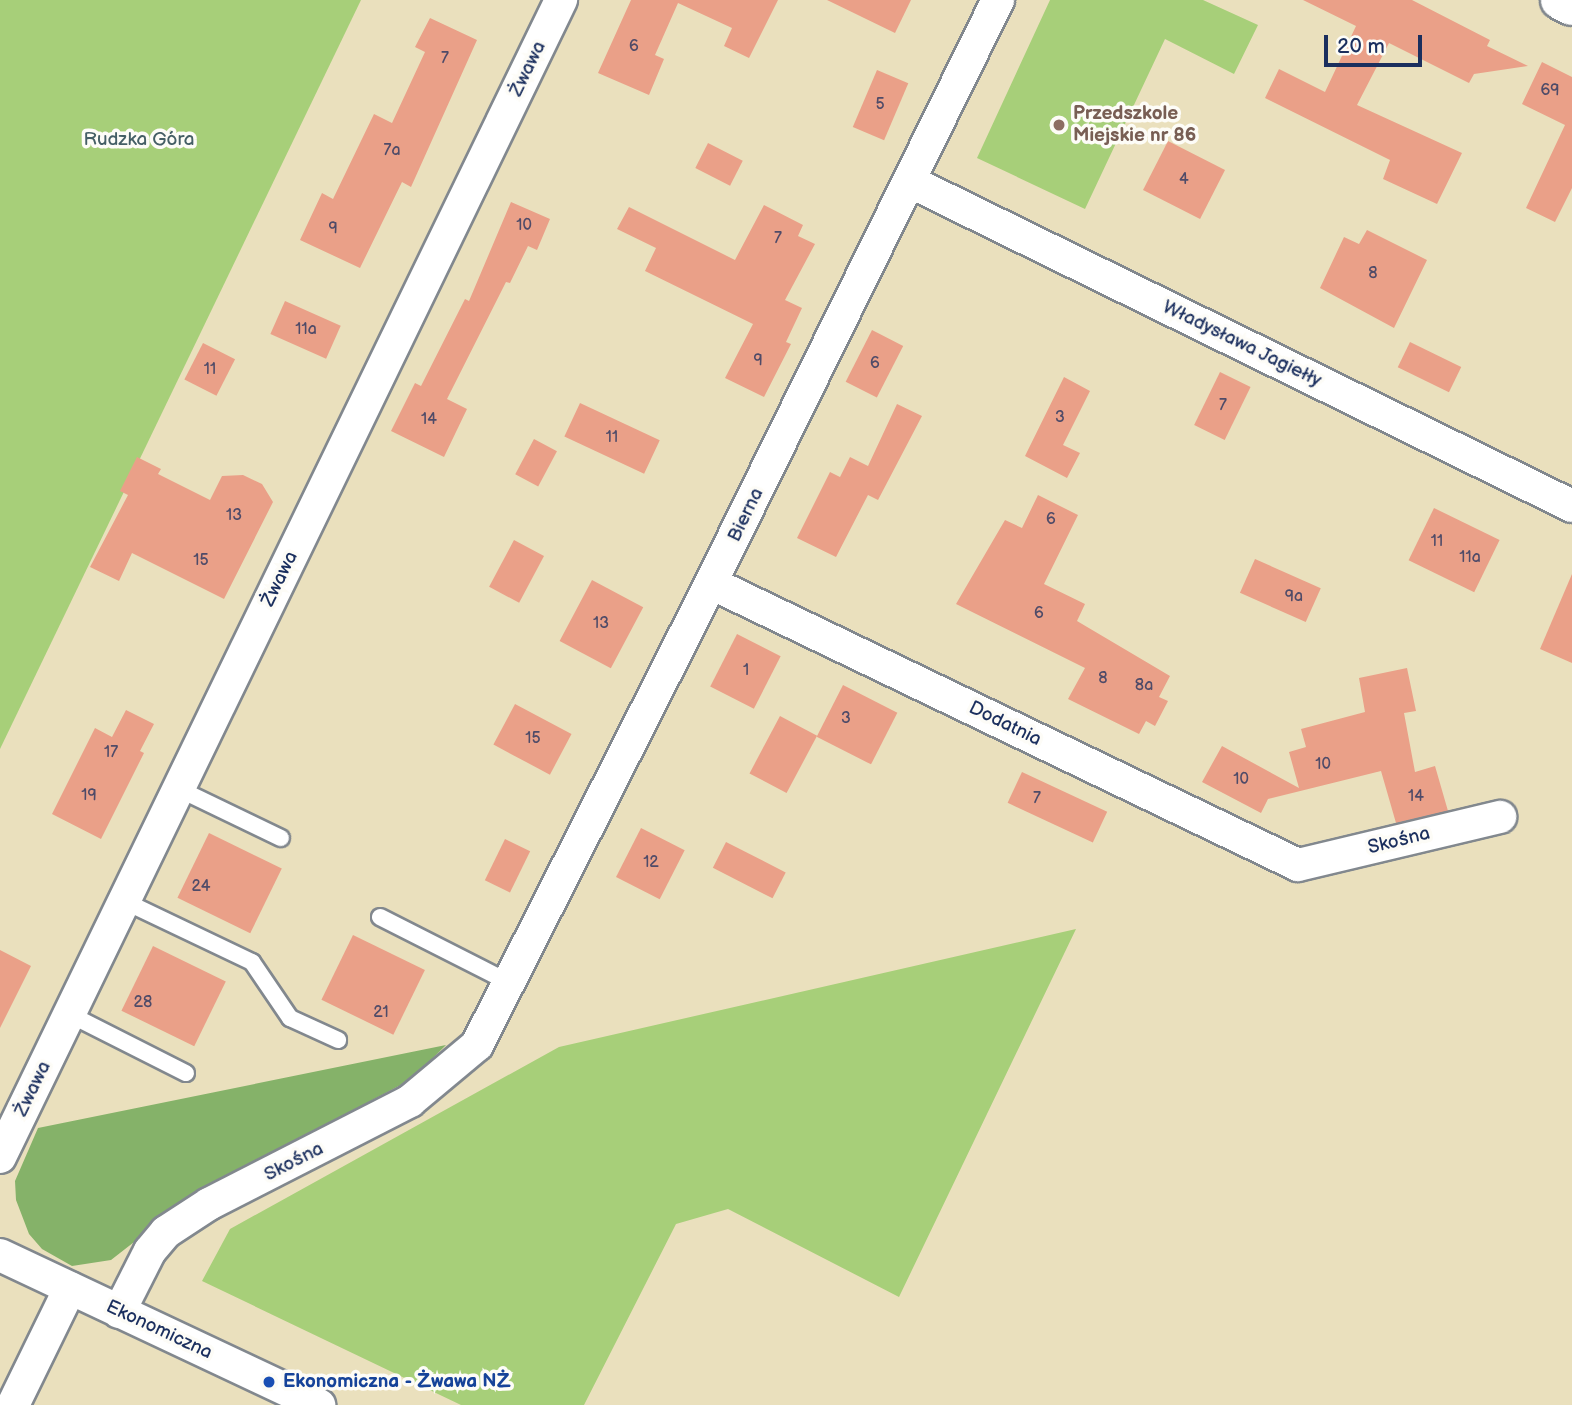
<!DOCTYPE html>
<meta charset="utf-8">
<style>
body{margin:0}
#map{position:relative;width:1572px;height:1405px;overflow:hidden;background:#eae0bd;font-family:"Balsamiq Sans",sans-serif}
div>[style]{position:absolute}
.green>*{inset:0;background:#a7cf79}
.forest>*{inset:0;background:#85b269}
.building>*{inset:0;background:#eaa088;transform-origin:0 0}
.roads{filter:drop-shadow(2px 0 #82888e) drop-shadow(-2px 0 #82888e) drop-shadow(0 2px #82888e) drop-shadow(0 -2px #82888e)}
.service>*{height:16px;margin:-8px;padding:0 8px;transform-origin:8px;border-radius:8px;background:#fff}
.minor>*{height:32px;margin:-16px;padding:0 16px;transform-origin:16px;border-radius:16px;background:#fff}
.tertiary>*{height:38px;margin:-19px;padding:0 19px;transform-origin:19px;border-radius:19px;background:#fff}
.dots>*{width:19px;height:19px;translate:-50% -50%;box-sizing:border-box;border:4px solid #fdfcf7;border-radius:50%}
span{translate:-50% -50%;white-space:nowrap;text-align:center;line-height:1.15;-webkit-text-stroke:7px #fdfcf7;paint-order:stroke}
.number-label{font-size:16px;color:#4f4b68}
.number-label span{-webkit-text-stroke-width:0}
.street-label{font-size:19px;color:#1b2f5e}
.education-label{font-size:19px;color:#785e54;font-weight:700}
.left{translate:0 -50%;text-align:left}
.park-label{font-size:19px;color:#455f66}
.transit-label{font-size:19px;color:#164399;font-weight:700}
.scale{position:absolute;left:1324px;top:35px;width:98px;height:32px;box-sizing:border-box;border:4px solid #1b2f5e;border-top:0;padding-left:9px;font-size:21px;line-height:24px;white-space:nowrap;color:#1b2f5e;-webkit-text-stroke:5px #fdfcf7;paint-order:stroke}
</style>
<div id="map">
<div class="green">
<i style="clip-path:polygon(0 0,361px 0,0 749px)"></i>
<i style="clip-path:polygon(1050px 0,1203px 0,1258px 25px,1234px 74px,1165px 39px,1085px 209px,977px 158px)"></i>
<i style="clip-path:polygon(1076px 929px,899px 1297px,728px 1209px,676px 1224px,584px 1405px,461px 1405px,202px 1281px,230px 1229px,559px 1047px)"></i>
</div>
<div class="forest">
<i style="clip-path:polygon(446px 1045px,412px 1079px,197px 1193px,111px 1260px,72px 1266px,42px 1249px,29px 1234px,16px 1200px,15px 1181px,38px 1128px)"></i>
</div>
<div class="building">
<i style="clip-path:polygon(631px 0,778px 0,749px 58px,724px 46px,732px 28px,678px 3px,655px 55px,664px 59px,649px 95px,598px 73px)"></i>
<i style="clip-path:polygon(827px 0,911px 0,895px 33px)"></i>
<i style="clip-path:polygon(1303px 0,1412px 0,1490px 40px,1487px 46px,1528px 66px,1474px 74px,1469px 83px,1389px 43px,1357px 105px,1462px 153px,1437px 204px,1383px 179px,1390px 160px,1265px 98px,1279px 69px,1325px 92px,1356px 26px)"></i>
<i style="clip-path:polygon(430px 18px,477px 40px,411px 187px,402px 182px,360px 268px,300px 240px,322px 193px,333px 199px,374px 114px,392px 123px,425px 52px,415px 47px)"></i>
<i style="clip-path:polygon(1542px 62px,1572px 77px,1572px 188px,1555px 222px,1526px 208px,1565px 125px,1522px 104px)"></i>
<i style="left:877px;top:70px;width:34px;height:62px;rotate:23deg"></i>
<i style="left:1168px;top:141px;width:64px;height:55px;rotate:27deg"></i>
<i style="left:708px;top:143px;width:39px;height:28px;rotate:27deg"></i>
<i style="clip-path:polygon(511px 202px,550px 219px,537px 250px,528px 246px,510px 283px,506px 282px,447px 399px,467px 409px,444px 457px,391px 431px,415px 383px,421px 386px,465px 299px,469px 301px)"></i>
<i style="clip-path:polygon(764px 205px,803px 225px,798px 236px,815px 244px,785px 300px,802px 308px,786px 342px,791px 344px,764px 397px,725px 378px,753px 324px,645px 271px,656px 248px,617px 229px,629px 207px,735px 260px)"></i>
<i style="clip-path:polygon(1367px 230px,1427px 260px,1394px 328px,1320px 288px,1344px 237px,1359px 244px)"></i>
<i style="left:285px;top:301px;width:61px;height:36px;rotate:24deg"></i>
<i style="left:872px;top:330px;width:35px;height:58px;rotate:27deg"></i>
<i style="left:1410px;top:342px;width:57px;height:28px;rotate:26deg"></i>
<i style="left:203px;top:343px;width:36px;height:41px;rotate:27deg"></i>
<i style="left:1220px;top:372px;width:34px;height:59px;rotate:26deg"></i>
<i style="clip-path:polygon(1064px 377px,1090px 391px,1063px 445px,1080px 453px,1067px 478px,1025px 456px)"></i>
<i style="left:580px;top:403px;width:88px;height:37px;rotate:25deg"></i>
<i style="clip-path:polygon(897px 404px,922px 416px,878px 500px,868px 495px,836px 557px,797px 538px,830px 472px,840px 477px,850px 457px,868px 466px)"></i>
<i style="left:534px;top:439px;width:26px;height:40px;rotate:28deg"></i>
<i style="clip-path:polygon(137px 457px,161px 469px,158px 474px,210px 500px,222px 476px,243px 475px,262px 484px,273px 502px,224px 599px,132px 553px,119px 581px,90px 567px,128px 495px,120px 491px)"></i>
<i style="clip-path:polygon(1038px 495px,1078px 515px,1044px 584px,1085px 604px,1077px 621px,1170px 676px,1159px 697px,1168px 701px,1155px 726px,1146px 721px,1139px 734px,1068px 699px,1085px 668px,956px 604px,1005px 520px,1022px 528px)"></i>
<i style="left:1434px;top:508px;width:73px;height:58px;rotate:26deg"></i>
<i style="left:514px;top:540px;width:34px;height:53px;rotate:28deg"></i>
<i style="left:1255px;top:559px;width:72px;height:37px;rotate:24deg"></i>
<i style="clip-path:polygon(1572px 574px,1572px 663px,1540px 649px)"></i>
<i style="left:592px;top:580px;width:58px;height:69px;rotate:28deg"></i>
<i style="left:737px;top:634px;width:49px;height:59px;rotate:27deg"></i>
<i style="clip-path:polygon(1407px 668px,1416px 711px,1404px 713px,1415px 772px,1435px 766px,1448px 811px,1396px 823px,1381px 771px,1268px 799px,1261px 813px,1202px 782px,1222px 746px,1299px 788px,1289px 752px,1306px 747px,1301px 729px,1365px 712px,1359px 678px)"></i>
<i style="left:843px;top:685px;width:61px;height:58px;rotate:27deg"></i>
<i style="left:515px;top:704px;width:64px;height:46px;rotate:28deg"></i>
<i style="clip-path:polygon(126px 710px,154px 724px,140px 751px,144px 753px,101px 839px,52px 814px,95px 728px,112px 737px)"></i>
<i style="left:780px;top:716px;width:42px;height:65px;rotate:28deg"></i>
<i style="left:1022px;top:772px;width:94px;height:34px;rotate:25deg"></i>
<i style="left:641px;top:828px;width:49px;height:55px;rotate:27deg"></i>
<i style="left:209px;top:833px;width:81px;height:72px;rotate:26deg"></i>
<i style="left:505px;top:839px;width:28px;height:46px;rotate:26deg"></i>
<i style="left:726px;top:842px;width:67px;height:29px;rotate:27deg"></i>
<i style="left:353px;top:935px;width:80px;height:72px;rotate:26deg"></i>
<i style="left:153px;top:946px;width:81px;height:72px;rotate:26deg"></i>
<i style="clip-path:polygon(0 950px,31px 966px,0 1028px)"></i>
</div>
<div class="roads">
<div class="service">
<i style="left:179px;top:789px;width:113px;rotate:25.7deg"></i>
<i style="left:124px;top:901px;width:142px;rotate:25.5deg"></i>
<i style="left:252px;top:962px;width:68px;rotate:55.8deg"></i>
<i style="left:290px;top:1018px;width:53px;rotate:24.6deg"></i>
<i style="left:380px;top:917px;width:146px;rotate:26.9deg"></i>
<i style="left:69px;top:1014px;width:131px;rotate:26.8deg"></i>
</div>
<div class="minor">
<i style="left:911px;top:182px;width:736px;rotate:26.11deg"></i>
<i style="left:711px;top:583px;width:651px;rotate:25.66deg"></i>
<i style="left:1298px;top:865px;width:208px;rotate:-13.4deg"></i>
<i style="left:0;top:1157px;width:1286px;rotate:-64.13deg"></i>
<i style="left:0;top:1255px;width:353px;rotate:25.2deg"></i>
<i style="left:119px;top:1312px;width:68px;rotate:-63.1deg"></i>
<i style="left:150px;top:1251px;width:25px;rotate:-50deg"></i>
<i style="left:166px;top:1232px;width:51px;rotate:-33.1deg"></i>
<i style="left:209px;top:1204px;width:226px;rotate:-27.1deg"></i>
<i style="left:410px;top:1101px;width:87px;rotate:-39.9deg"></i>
<i style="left:477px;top:1045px;width:518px;rotate:-63.14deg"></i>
<i style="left:711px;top:583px;width:650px;rotate:-63.79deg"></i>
<i style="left:13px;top:1405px;width:130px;rotate:-64deg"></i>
</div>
<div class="tertiary">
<i style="left:1560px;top:0;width:13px;rotate:27deg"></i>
</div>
</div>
<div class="dots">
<i style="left:1059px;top:125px;background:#8d6e63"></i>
<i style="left:269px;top:1382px;background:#1a4fb4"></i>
</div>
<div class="number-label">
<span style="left:634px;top:47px">6</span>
<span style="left:445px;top:59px">7</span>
<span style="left:1550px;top:91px">69</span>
<span style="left:880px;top:105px">5</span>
<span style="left:392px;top:151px">7a</span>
<span style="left:1184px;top:180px">4</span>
<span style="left:524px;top:226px">10</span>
<span style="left:333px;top:229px">9</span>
<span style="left:778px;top:239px">7</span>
<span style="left:1373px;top:274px">8</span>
<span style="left:306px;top:330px">11a</span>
<span style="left:758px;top:361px">9</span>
<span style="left:875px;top:364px">6</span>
<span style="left:210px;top:370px">11</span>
<span style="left:1223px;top:406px">7</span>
<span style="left:1060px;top:418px">3</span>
<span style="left:429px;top:420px">14</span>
<span style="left:612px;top:438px">11</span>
<span style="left:234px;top:516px">13</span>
<span style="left:1051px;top:520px">6</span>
<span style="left:1437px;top:542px">11</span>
<span style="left:1470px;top:558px">11a</span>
<span style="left:201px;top:561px">15</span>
<span style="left:1294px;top:597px">9a</span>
<span style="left:1039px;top:614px">6</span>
<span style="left:601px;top:624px">13</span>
<span style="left:746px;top:671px">1</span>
<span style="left:1103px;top:679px">8</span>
<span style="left:1144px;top:686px">8a</span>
<span style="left:846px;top:719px">3</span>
<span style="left:533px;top:739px">15</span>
<span style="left:111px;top:753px">17</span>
<span style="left:1323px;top:765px">10</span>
<span style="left:1241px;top:780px">10</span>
<span style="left:89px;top:796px">19</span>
<span style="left:1416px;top:797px">14</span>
<span style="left:1037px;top:799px">7</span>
<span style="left:651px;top:863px">12</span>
<span style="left:201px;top:887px">24</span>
<span style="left:143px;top:1003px">28</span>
<span style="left:381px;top:1013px">21</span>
</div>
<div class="street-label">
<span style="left:528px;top:69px;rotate:-64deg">Żwawa</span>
<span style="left:1242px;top:344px;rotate:26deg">Władysława Jagiełły</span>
<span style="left:746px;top:515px;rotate:-64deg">Bierna</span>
<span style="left:280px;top:579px;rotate:-64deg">Żwawa</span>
<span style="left:1005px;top:724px;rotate:26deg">Dodatnia</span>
<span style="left:1399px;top:841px;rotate:-14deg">Skośna</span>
<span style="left:33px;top:1089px;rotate:-64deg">Żwawa</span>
<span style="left:294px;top:1162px;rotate:-27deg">Skośna</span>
<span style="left:159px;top:1330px;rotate:25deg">Ekonomiczna</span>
</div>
<div class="education-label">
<span class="left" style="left:1073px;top:125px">Przedszkole<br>Miejskie nr 86</span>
</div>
<div class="park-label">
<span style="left:139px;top:140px">Rudzka Góra</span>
</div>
<div class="transit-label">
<span class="left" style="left:283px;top:1382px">Ekonomiczna - Żwawa NŻ</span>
</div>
<div class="scale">20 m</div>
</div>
